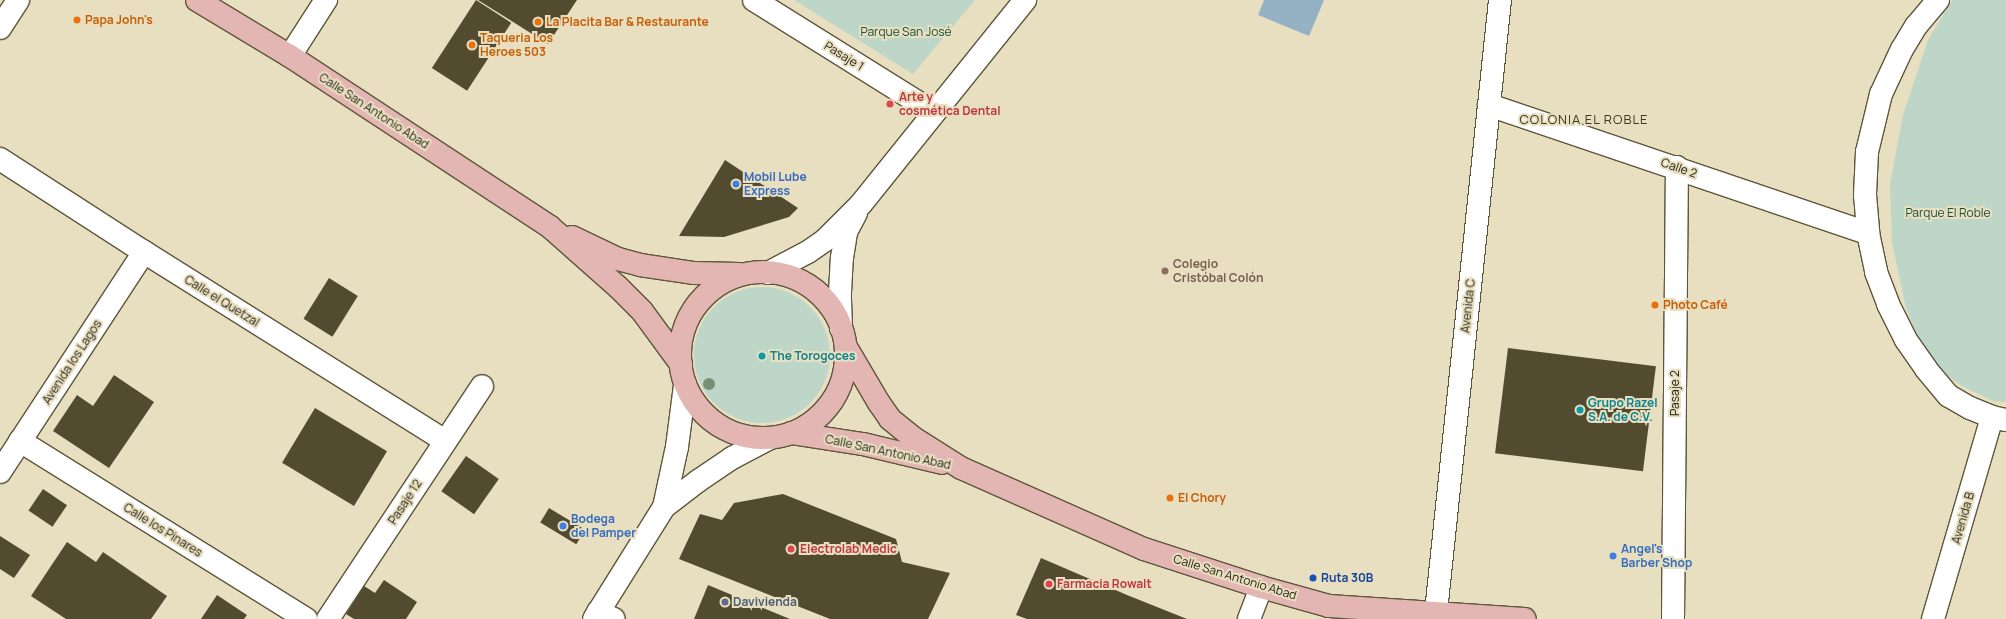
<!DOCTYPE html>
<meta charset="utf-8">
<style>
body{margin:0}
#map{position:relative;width:2006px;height:619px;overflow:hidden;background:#e8dfc0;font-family:Manrope,sans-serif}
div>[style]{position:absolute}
.green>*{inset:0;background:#bdd6c8}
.round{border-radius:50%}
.water>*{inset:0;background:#95b2c5}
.building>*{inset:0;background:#534b30;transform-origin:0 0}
.roads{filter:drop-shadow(1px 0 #5e563b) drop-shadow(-1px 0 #5e563b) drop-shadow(0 1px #5e563b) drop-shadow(0 -1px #5e563b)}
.street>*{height:22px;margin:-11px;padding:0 11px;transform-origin:11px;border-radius:11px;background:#fff}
.secondary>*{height:22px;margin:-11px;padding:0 11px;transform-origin:11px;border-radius:11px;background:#fff}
.primary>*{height:22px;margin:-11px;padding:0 11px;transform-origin:11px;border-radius:11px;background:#e3b6b4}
.primary>.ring{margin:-11px;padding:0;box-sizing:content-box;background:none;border:22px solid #e3b6b4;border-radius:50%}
.trees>*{width:12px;height:12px;margin:-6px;border-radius:50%;background:#769075}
.dots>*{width:11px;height:11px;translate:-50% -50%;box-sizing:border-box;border:2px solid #e8dfc0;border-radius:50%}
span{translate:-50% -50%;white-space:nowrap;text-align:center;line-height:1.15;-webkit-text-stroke:4px #e8dfc0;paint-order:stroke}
.food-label{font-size:12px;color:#c56008;font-weight:700}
.left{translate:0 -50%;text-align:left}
.park-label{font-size:12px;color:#185038}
.street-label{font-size:12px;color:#262317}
.health-label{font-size:12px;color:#be3a42;font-weight:700}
.shop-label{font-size:12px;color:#366cbe;font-weight:700}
.education-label{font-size:12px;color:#785e54;font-weight:700}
.culture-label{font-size:12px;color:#0d838f;font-weight:700}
.transit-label{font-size:12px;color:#164399;font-weight:700}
.service-label{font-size:12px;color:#4e5e75;font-weight:700}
.neighbourhood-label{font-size:13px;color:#40381e;letter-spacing:1px}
</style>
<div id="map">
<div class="green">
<i style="clip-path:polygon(794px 0,975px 0,913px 74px)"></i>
<i style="clip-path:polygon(1952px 0,2006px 0,2006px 402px,1993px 401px,1962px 386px,1935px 367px,1918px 338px,1906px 308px,1892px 243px,1890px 183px,1903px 115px,1928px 40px)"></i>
<i class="round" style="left:694px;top:287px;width:136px;height:136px"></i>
</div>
<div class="water">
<i style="clip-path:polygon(1264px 0,1324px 0,1309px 36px,1258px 15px)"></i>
</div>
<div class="building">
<i style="left:476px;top:0;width:42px;height:81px;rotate:33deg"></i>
<i style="clip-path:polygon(478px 0,577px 0,548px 44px)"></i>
<i style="clip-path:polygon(725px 160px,798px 208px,789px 217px,724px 237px,679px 236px)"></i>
<i style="left:329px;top:278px;width:34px;height:48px;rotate:32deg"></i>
<i style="left:1508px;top:348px;width:149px;height:106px;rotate:7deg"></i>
<i style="clip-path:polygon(114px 375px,154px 402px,109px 468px,53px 431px,77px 395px,93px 406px)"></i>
<i style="left:315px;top:408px;width:84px;height:64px;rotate:31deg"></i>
<i style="left:466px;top:456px;width:40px;height:43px;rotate:35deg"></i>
<i style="left:43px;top:489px;width:29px;height:26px;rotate:34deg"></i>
<i style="clip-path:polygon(783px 494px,896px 539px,902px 562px,950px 573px,928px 619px,830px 619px,679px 559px,700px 514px,722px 520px,734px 503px)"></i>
<i style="left:549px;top:508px;width:42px;height:17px;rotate:31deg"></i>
<i style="clip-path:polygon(0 536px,30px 555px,14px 578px,0 569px)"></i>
<i style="clip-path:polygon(67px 542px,96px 562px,103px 552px,167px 596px,151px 619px,66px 619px,31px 596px)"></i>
<i style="clip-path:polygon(1041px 558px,1127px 595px,1187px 619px,1027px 619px,1016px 615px)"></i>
<i style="clip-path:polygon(384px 580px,417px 602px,406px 619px,354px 619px,346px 614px,364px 586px,375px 593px)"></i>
<i style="clip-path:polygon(708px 585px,790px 619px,694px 619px)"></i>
<i style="clip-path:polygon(217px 595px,247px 615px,244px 619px,201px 619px)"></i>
</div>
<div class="roads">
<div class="street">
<i style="left:754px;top:0;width:211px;rotate:32deg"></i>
<i style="left:1938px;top:0;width:34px;rotate:130deg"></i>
<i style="left:1916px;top:26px;width:27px;rotate:121deg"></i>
<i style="left:1902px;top:49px;width:50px;rotate:115deg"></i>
<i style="left:1881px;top:94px;width:60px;rotate:103.6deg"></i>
<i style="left:1867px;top:152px;width:43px;rotate:92.7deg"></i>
<i style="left:1865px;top:195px;width:38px;rotate:85deg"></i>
<i style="left:1868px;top:233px;width:40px;rotate:78deg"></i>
<i style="left:1876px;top:272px;width:34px;rotate:69deg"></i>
<i style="left:1888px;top:304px;width:40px;rotate:63.4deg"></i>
<i style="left:1906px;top:340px;width:35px;rotate:55deg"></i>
<i style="left:1926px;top:369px;width:35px;rotate:50deg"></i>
<i style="left:1949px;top:396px;width:24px;rotate:30deg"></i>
<i style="left:1970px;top:408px;width:24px;rotate:22deg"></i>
<i style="left:1992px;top:417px;width:14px;rotate:12deg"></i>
<i style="left:0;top:28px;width:33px;rotate:-57deg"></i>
<i style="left:290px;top:56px;width:67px;rotate:-57.3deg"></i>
<i style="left:1489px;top:105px;width:400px;rotate:18.7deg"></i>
<i style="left:0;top:159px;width:171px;rotate:32.9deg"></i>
<i style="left:144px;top:252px;width:355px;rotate:32.1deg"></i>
<i style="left:768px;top:273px;width:45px;rotate:-27.7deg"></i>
<i style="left:808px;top:252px;width:21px;rotate:-35deg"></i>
<i style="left:825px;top:240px;width:51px;rotate:-45deg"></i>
<i style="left:861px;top:204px;width:262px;rotate:-51.2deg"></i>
<i style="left:841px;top:328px;width:35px;rotate:-92deg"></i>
<i style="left:840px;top:293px;width:35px;rotate:-87deg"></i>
<i style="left:842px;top:258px;width:26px;rotate:-81deg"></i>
<i style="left:846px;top:232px;width:21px;rotate:-62deg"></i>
<i style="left:20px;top:441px;width:337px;rotate:31.9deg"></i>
<i style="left:0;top:472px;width:263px;rotate:-56.8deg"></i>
<i style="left:598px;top:612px;width:17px;rotate:24deg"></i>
<i style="left:1436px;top:612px;width:615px;rotate:-84.03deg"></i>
<i style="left:328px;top:619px;width:279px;rotate:-56.5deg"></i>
<i style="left:1249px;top:619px;width:34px;rotate:-69deg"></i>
<i style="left:1673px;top:619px;width:452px;rotate:-89.5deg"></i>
<i style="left:1933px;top:619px;width:210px;rotate:-73.7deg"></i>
</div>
<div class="secondary">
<i style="left:664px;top:507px;width:43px;rotate:-37.4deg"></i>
<i style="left:698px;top:481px;width:41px;rotate:-34.1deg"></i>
<i style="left:732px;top:458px;width:43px;rotate:-27.8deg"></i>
<i style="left:594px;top:619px;width:132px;rotate:-58deg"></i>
<i style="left:664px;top:507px;width:61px;rotate:-77.8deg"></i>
<i style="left:677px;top:447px;width:63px;rotate:-82.6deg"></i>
</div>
<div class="primary">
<i style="left:197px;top:0;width:109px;rotate:31.1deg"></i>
<i style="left:290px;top:56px;width:310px;rotate:33.3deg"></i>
<i style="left:549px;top:226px;width:92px;rotate:41.5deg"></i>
<i style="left:618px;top:287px;width:34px;rotate:45deg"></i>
<i style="left:642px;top:311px;width:66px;rotate:53.7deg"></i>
<i style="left:572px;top:237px;width:51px;rotate:25.6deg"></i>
<i style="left:618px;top:259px;width:23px;rotate:15deg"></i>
<i style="left:640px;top:265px;width:55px;rotate:8.4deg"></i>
<i style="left:694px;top:273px;width:45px;rotate:1.3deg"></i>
<i class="ring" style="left:680px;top:272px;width:144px;height:144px"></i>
<i style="left:846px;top:347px;width:65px;rotate:59.5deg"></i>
<i style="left:879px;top:403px;width:19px;rotate:55deg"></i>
<i style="left:890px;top:419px;width:28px;rotate:39deg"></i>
<i style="left:912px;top:437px;width:58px;rotate:32.3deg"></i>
<i style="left:961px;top:468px;width:200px;rotate:23.9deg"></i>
<i style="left:1144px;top:549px;width:123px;rotate:18deg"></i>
<i style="left:1261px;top:587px;width:71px;rotate:15.6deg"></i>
<i style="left:1329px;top:606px;width:196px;rotate:3.8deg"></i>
<i style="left:791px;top:433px;width:73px;rotate:8.7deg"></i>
<i style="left:863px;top:444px;width:81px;rotate:13.5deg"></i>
</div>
</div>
<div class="trees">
<i style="left:709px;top:384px"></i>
</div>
<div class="dots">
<i style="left:77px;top:20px;background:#e8710a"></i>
<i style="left:538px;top:22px;background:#e8710a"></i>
<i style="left:472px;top:45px;background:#e8710a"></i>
<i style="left:890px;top:104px;background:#e0444e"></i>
<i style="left:736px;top:184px;background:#3f7fe0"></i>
<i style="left:1165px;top:271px;background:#8d6e63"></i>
<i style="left:1655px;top:305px;background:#e8710a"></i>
<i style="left:762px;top:356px;background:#0f9aa8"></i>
<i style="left:1580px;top:410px;background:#0f9aa8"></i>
<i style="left:1170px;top:498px;background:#e8710a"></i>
<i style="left:563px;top:526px;background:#3f7fe0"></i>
<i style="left:791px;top:549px;background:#e0444e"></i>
<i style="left:1613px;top:556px;background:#3f7fe0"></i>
<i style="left:1313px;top:578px;background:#1a4fb4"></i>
<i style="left:1049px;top:584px;background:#e0444e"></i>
<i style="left:725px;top:602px;background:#5c6f8a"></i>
</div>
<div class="food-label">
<span class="left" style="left:85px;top:20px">Papa John's</span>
<span class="left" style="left:546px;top:22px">La Placita Bar &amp; Restaurante</span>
<span class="left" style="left:480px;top:45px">Taqueria Los<br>Heroes 503</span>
<span class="left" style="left:1663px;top:305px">Photo Café</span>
<span class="left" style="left:1178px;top:498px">El Chory</span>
</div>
<div class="park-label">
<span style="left:906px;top:32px">Parque San José</span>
<span style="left:1948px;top:213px">Parque El Roble</span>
</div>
<div class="street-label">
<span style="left:844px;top:56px;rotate:32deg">Pasaje 1</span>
<span style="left:374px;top:111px;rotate:33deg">Calle San Antonio Abad</span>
<span style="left:1679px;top:168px;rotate:19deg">Calle 2</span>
<span style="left:222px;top:301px;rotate:32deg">Calle el Quetzal</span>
<span style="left:1468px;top:306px;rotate:-84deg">Avenida C</span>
<span style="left:72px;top:362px;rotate:-57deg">Avenida los Lagos</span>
<span style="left:1675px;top:393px;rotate:-90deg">Pasaje 2</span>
<span style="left:888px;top:452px;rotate:12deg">Calle San Antonio Abad</span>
<span style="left:405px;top:502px;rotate:-57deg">Pasaje 12</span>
<span style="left:1963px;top:518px;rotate:-74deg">Avenida B</span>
<span style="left:163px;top:530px;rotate:32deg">Calle los Pinares</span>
<span style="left:1235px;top:577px;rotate:17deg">Calle San Antonio Abad</span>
</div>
<div class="health-label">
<span class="left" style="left:899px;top:104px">Arte y<br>cosmética Dental</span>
<span class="left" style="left:800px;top:549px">Electrolab Medic</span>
<span class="left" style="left:1057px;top:584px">Farmacia Rowalt</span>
</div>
<div class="shop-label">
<span class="left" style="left:744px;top:184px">Mobil Lube<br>Express</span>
<span class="left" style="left:571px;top:526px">Bodega<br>del Pamper</span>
<span class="left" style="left:1621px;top:556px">Angel's<br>Barber Shop</span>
</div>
<div class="education-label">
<span class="left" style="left:1173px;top:271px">Colegio<br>Cristóbal Colón</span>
</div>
<div class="culture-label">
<span class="left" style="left:770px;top:356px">The Torogoces</span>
<span class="left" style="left:1588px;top:410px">Grupo Razel<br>S.A. de C.V.</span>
</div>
<div class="transit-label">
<span class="left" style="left:1321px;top:578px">Ruta 30B</span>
</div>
<div class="service-label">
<span class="left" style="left:733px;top:602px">Davivienda</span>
</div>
<div class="neighbourhood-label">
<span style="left:1584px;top:119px">COLONIA EL ROBLE</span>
</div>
</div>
